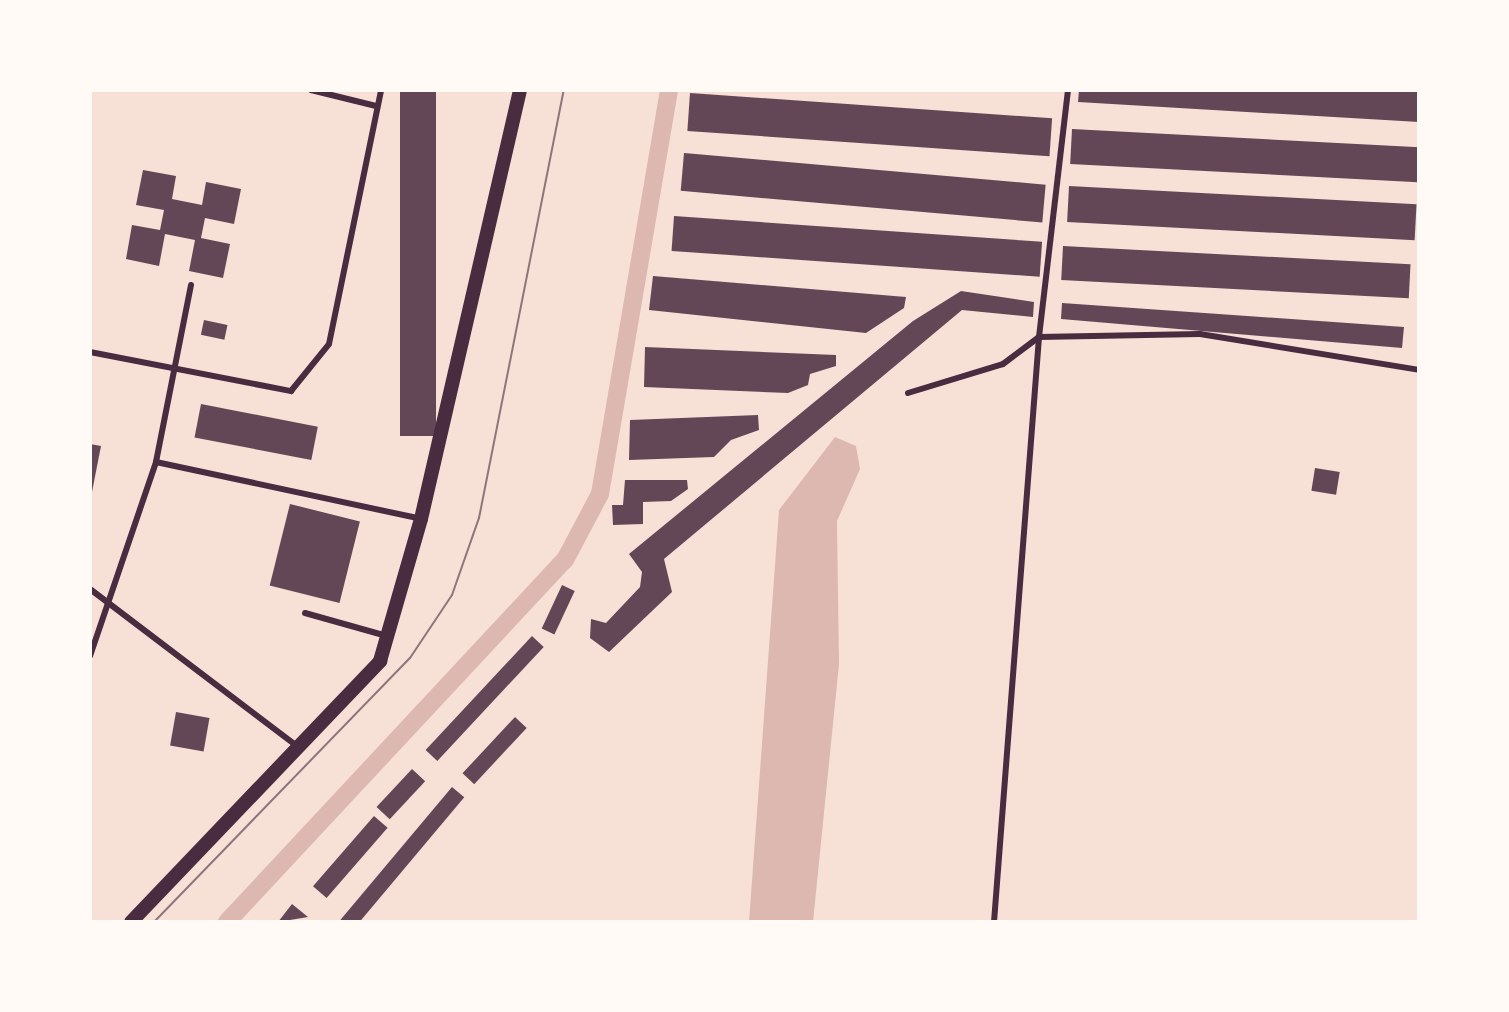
<!DOCTYPE html>
<style>
body{margin:0}
#map{position:relative;width:1509px;height:1012px;overflow:hidden;background:#f7e1d7;font-family:"DM Sans",sans-serif}
div>[style]{position:absolute}
.water>*{inset:0;background:#dcb8b0}
.canal>*{height:18px;margin:-9px;padding:0 9px;transform-origin:9px;border-radius:9px;background:#dcb8b0}
.building>*{inset:0;background:#644757;transform-origin:0 0}
.service>*{height:6px;margin:-3px;padding:0 3px;transform-origin:3px;border-radius:3px;background:#4a2c40}
.tertiary>*{height:14px;margin:-7px;padding:0 7px;transform-origin:7px;border-radius:7px;background:#4a2c40}
.tram>*{height:2px;margin:-1px;padding:0 1px;transform-origin:1px;border-radius:1px;background:#8f747c}
span{translate:-50% -50%;white-space:nowrap;text-align:center;line-height:1.15;-webkit-text-stroke:8px #fffaf5;paint-order:stroke}
.frame{position:absolute;inset:0;border:92px solid #fffaf5;pointer-events:none}
</style>
<div id="map">
<div class="water">
<i style="clip-path:polygon(835px 437px,856px 446px,860px 469px,837px 521px,839px 664px,813px 922px,749px 922px,779px 510px)"></i>
</div>
<div class="canal">
<i style="left:227px;top:922px;width:495px;rotate:-47deg"></i>
<i style="left:565px;top:560px;width:75px;rotate:-62.1deg"></i>
<i style="left:600px;top:494px;width:410px;rotate:-80.3deg"></i>
</div>
<div class="building">
<i style="left:400px;top:90px;width:36px;height:346px"></i>
<i style="clip-path:polygon(1079px 90px,1419px 90px,1419px 122px,1078px 102px)"></i>
<i style="left:690px;top:93px;width:363px;height:38px;rotate:4deg"></i>
<i style="left:1072px;top:129px;width:348px;height:35px;rotate:3deg"></i>
<i style="left:684px;top:153px;width:363px;height:38px;rotate:5deg"></i>
<i style="clip-path:polygon(143px 170px,176px 176px,172px 199px,202px 205px,206px 182px,241px 189px,234px 224px,205px 218px,201px 238px,230px 244px,223px 278px,189px 271px,195px 240px,165px 234px,159px 266px,126px 259px,132px 225px,160px 230px,164px 210px,136px 205px)"></i>
<i style="left:1069px;top:186px;width:348px;height:36px;rotate:3deg"></i>
<i style="left:674px;top:216px;width:369px;height:35px;rotate:4deg"></i>
<i style="left:1063px;top:246px;width:348px;height:34px;rotate:3deg"></i>
<i style="clip-path:polygon(653px 276px,906px 297px,904px 308px,866px 333px,649px 310px)"></i>
<i style="clip-path:polygon(961px 291px,1034px 302px,1033px 317px,962px 310px,664px 559px,672px 592px,609px 652px,590px 638px,591px 619px,606px 623px,640px 587px,642px 572px,629px 554px,913px 321px)"></i>
<i style="clip-path:polygon(1062px 303px,1404px 327px,1402px 348px,1061px 319px)"></i>
<i style="left:204px;top:320px;width:24px;height:15px;rotate:12deg"></i>
<i style="clip-path:polygon(645px 347px,836px 355px,836px 366px,810px 374px,808px 385px,788px 393px,644px 387px)"></i>
<i style="left:201px;top:404px;width:119px;height:34px;rotate:11deg"></i>
<i style="clip-path:polygon(758px 415px,759px 430px,731px 440px,714px 457px,629px 460px,630px 420px)"></i>
<i style="clip-path:polygon(90px 444px,101px 446px,91px 497px,90px 497px)"></i>
<i style="left:1315px;top:468px;width:25px;height:23px;rotate:9deg"></i>
<i style="clip-path:polygon(625px 480px,687px 480px,688px 489px,671px 501px,643px 502px,643px 524px,613px 525px,612px 505px,623px 505px)"></i>
<i style="left:290px;top:504px;width:72px;height:84px;rotate:14deg"></i>
<i style="left:562px;top:585px;width:14px;height:48px;rotate:25deg"></i>
<i style="left:532px;top:636px;width:16px;height:156px;rotate:43deg"></i>
<i style="left:176px;top:712px;width:34px;height:34px;rotate:10deg"></i>
<i style="left:515px;top:717px;width:16px;height:77px;rotate:43deg"></i>
<i style="left:412px;top:769px;width:18px;height:52px;rotate:43deg"></i>
<i style="left:452px;top:787px;width:16px;height:177px;rotate:40deg"></i>
<i style="left:374px;top:816px;width:18px;height:93px;rotate:41deg"></i>
<i style="clip-path:polygon(292px 904px,308px 917px,278px 922px)"></i>
</div>
<div class="service">
<i style="left:311px;top:90px;width:67px;rotate:13.8deg"></i>
<i style="left:191px;top:285px;width:180px;rotate:101.2deg"></i>
<i style="left:156px;top:462px;width:271px;rotate:12.1deg"></i>
<i style="left:90px;top:352px;width:205px;rotate:11deg"></i>
<i style="left:291px;top:391px;width:60px;rotate:-51deg"></i>
<i style="left:329px;top:344px;width:259px;rotate:-78.4deg"></i>
<i style="left:908px;top:393px;width:99px;rotate:-17deg"></i>
<i style="left:1003px;top:364px;width:45px;rotate:-36.9deg"></i>
<i style="left:1039px;top:337px;width:161px;rotate:-1.1deg"></i>
<i style="left:1200px;top:334px;width:222px;rotate:9.3deg"></i>
<i style="left:90px;top:589px;width:260px;rotate:37.2deg"></i>
<i style="left:305px;top:613px;width:85px;rotate:15.7deg"></i>
<i style="left:90px;top:656px;width:205px;rotate:-71.2deg"></i>
<i style="left:994px;top:922px;width:587px;rotate:-85.6deg"></i>
<i style="left:1039px;top:337px;width:249px;rotate:-83.3deg"></i>
</div>
<div class="tertiary">
<i style="left:131px;top:922px;width:361px;rotate:-46.3deg"></i>
<i style="left:380px;top:661px;width:148px;rotate:-73.9deg"></i>
<i style="left:421px;top:519px;width:440px;rotate:-77deg"></i>
</div>
<div class="tram">
<i style="left:154px;top:922px;width:368px;rotate:-45.9deg"></i>
<i style="left:410px;top:658px;width:76px;rotate:-56.3deg"></i>
<i style="left:452px;top:595px;width:82px;rotate:-70.7deg"></i>
<i style="left:479px;top:518px;width:436px;rotate:-78.8deg"></i>
</div>
<div class="frame"></div>
</div>
